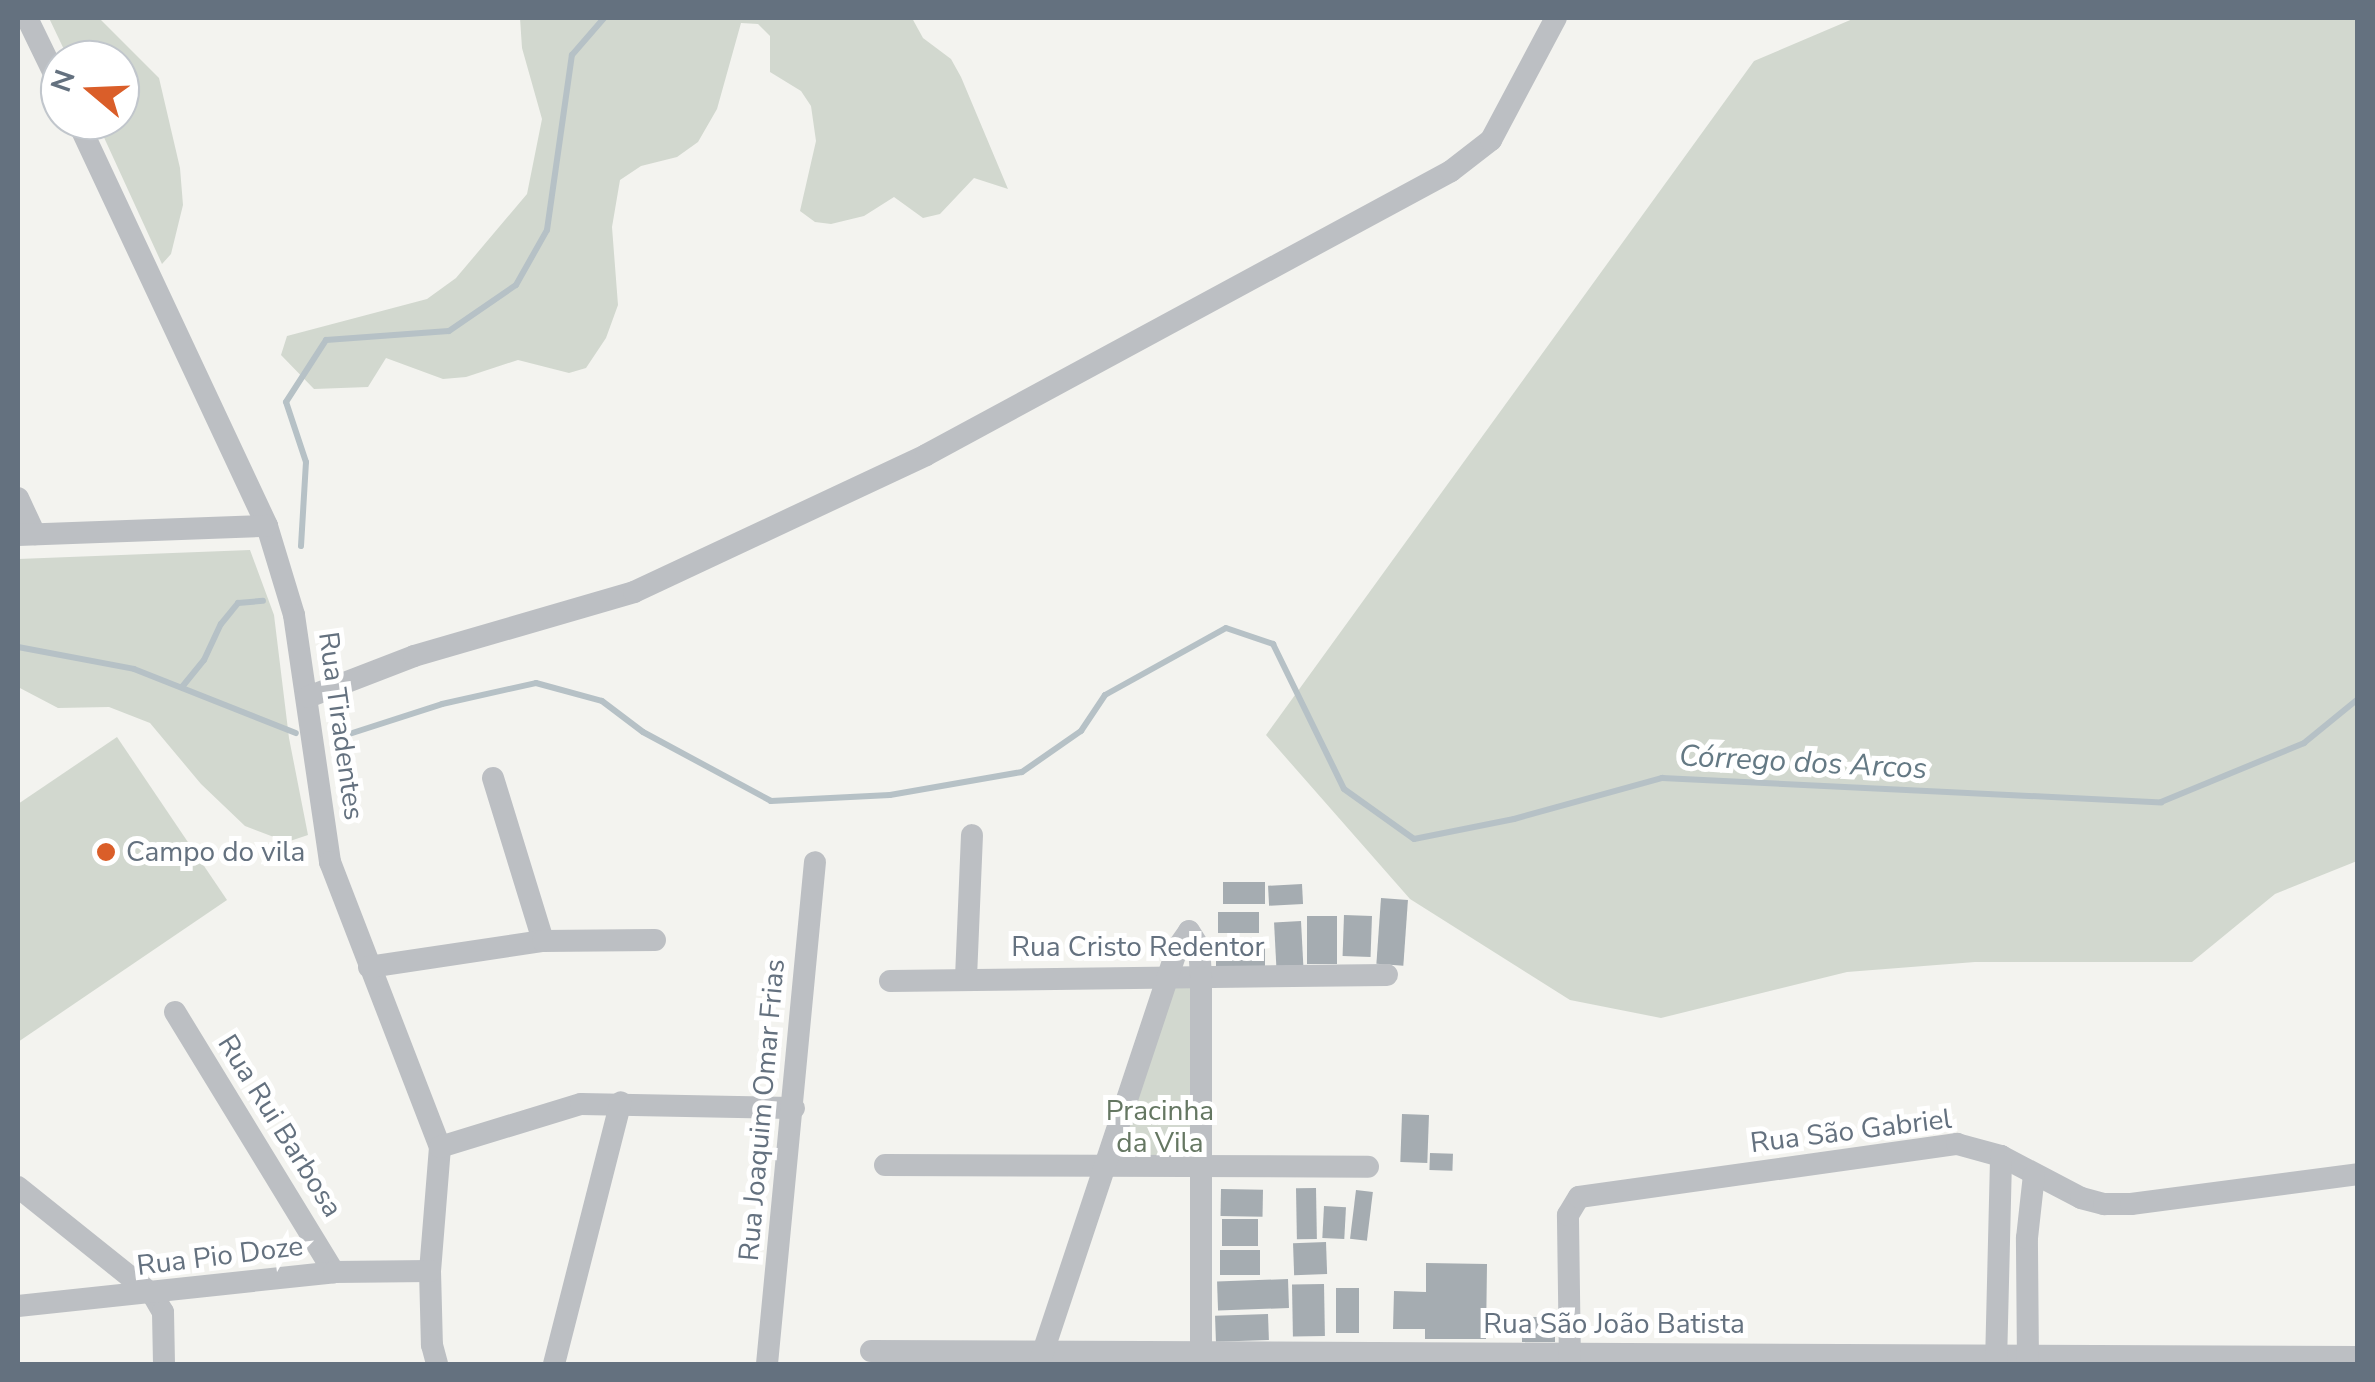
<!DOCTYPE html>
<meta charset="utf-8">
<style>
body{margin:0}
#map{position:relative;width:2375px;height:1382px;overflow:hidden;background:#f3f3ef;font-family:"Nunito Sans",sans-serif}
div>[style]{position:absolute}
.green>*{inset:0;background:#d2d8cf}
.stream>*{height:6px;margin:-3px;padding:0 3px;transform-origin:3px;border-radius:3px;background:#b6c1c6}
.building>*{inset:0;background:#a5acb1;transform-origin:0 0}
.minor>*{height:22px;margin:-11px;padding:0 11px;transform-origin:11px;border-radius:11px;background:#bcbfc3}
.dots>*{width:28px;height:28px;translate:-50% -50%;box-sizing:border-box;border:5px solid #fff;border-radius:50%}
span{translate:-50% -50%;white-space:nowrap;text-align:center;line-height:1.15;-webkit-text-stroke:10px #fff;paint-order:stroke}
.street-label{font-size:28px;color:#64717f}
.poi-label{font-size:28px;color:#64717f}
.left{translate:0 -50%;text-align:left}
.park-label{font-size:28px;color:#657762}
.water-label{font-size:30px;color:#647984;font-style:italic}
.frame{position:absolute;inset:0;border:20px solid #64717f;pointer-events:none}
.north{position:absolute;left:40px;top:40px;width:100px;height:100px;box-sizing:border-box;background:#fff;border:2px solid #c1c6cc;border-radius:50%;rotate:289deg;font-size:28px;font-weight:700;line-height:40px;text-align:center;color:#64717f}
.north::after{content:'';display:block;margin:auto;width:35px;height:45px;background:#da5e29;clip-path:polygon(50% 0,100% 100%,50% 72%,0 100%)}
</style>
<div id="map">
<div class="green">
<i style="clip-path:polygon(49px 18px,99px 18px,159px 78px,180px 168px,183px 205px,171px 254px,162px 264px,96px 120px,120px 120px,120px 60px,69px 60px)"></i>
<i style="clip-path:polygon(520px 18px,912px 18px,923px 38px,951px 59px,961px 77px,1008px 189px,974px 178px,940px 214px,923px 218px,894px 197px,864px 216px,831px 224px,815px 222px,800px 211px,816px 141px,811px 106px,801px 91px,770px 72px,770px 36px,758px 24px,741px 23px,717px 109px,698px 142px,677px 157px,641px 166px,620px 180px,612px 227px,618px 305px,606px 338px,586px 368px,569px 373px,518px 360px,466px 377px,443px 379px,386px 358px,368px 387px,314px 389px,281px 355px,287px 336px,427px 299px,456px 278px,527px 194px,542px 119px,522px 48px)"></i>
<i style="clip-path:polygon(1855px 18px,2357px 18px,2357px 861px,2275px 894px,2192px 962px,1975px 962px,1847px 972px,1661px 1018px,1570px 1000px,1410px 899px,1266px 735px,1754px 61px)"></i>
<i style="clip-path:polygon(250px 550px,274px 615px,289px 738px,308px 835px,287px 842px,245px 826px,201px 784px,150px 723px,109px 707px,58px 708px,18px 687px,18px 559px)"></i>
<i style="clip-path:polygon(117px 737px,227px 900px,18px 1042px,18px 804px)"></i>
<i style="clip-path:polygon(1173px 984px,1194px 987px,1192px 1158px,1118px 1157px)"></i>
</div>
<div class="stream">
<i style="left:301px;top:546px;width:84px;rotate:-86.6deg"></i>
<i style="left:306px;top:462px;width:63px;rotate:-108.4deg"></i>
<i style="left:286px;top:402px;width:74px;rotate:-57.2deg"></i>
<i style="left:326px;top:340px;width:123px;rotate:-4.2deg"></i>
<i style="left:449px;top:331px;width:81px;rotate:-34.5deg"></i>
<i style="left:516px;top:285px;width:63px;rotate:-60.6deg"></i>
<i style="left:547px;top:230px;width:177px;rotate:-81.9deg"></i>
<i style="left:572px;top:55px;width:49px;rotate:-49.1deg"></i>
<i style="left:18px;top:647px;width:118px;rotate:10.7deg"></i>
<i style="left:134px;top:669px;width:174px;rotate:21.6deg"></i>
<i style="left:182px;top:687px;width:35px;rotate:-51deg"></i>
<i style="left:204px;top:660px;width:40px;rotate:-65deg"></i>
<i style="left:221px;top:624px;width:27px;rotate:-51deg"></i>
<i style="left:238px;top:603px;width:25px;rotate:-5deg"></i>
<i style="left:343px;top:736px;width:104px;rotate:-17.9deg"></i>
<i style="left:442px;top:704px;width:96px;rotate:-12.6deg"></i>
<i style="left:536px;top:683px;width:68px;rotate:15.3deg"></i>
<i style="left:602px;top:701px;width:51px;rotate:37.1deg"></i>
<i style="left:643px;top:732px;width:145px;rotate:28.3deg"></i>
<i style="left:771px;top:801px;width:119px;rotate:-2.9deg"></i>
<i style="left:890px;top:795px;width:134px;rotate:-9.9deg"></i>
<i style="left:1022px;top:772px;width:72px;rotate:-34.8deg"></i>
<i style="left:1081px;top:731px;width:43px;rotate:-56.3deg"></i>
<i style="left:1105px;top:695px;width:138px;rotate:-29deg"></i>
<i style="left:1226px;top:628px;width:50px;rotate:18.8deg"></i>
<i style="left:1273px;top:644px;width:161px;rotate:63.9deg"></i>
<i style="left:1344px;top:789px;width:86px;rotate:35.5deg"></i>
<i style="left:1414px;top:839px;width:102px;rotate:-11.3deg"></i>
<i style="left:1514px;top:819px;width:154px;rotate:-15.5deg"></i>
<i style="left:1662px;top:778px;width:500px;rotate:2.8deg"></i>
<i style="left:2161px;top:802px;width:155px;rotate:-22.4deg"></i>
<i style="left:2304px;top:743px;width:70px;rotate:-39.2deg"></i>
</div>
<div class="building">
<i style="left:1265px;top:882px;width:22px;height:42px;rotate:90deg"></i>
<i style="left:1302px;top:884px;width:20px;height:34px;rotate:87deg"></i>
<i style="left:1381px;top:898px;width:27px;height:66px;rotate:4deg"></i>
<i style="left:1259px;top:912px;width:21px;height:41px;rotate:90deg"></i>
<i style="left:1344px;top:915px;width:28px;height:41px;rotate:2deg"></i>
<i style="left:1307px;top:916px;width:30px;height:48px"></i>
<i style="left:1301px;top:921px;width:44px;height:27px;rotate:87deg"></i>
<i style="left:1216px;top:938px;width:49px;height:30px"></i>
<i style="left:1402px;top:1114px;width:27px;height:48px;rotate:2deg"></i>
<i style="left:1430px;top:1153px;width:23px;height:17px;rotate:2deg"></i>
<i style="left:1316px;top:1188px;width:51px;height:20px;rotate:89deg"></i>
<i style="left:1221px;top:1189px;width:42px;height:27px;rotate:1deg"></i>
<i style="left:1356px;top:1190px;width:17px;height:49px;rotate:7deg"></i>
<i style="left:1324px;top:1206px;width:22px;height:32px;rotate:3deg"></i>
<i style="left:1222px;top:1219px;width:36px;height:27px"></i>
<i style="left:1326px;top:1242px;width:32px;height:33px;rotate:88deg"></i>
<i style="left:1260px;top:1250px;width:25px;height:40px;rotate:90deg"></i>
<i style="clip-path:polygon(1426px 1263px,1487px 1264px,1486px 1339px,1425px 1339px,1425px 1329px,1393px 1329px,1394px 1291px,1426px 1292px)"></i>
<i style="left:1288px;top:1279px;width:29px;height:71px;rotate:88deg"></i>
<i style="left:1324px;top:1284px;width:52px;height:32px;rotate:89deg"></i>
<i style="left:1336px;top:1288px;width:23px;height:45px"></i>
<i style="left:1268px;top:1314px;width:26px;height:53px;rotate:88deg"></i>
<i style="left:1522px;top:1317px;width:33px;height:25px"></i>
</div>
<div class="minor">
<i style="left:27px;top:18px;width:76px;rotate:64.1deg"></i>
<i style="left:77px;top:120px;width:448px;rotate:64.9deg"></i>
<i style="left:267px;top:526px;width:93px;rotate:73.1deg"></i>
<i style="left:294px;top:615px;width:250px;rotate:81.7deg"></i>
<i style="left:330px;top:862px;width:305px;rotate:68.9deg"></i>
<i style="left:440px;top:1147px;width:124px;rotate:94.6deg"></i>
<i style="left:430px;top:1271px;width:74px;rotate:88.5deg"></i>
<i style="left:432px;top:1345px;width:20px;rotate:75deg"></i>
<i style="left:18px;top:498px;width:40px;rotate:65deg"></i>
<i style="left:18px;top:535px;width:249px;rotate:-2.1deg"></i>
<i style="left:308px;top:697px;width:114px;rotate:-21.1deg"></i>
<i style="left:414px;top:656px;width:229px;rotate:-16.2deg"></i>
<i style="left:634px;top:592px;width:323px;rotate:-25.1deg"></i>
<i style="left:926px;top:455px;width:597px;rotate:-28.41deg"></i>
<i style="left:1451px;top:171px;width:51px;rotate:-37.8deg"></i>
<i style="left:1491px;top:140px;width:138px;rotate:-62deg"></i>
<i style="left:493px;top:778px;width:170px;rotate:72.9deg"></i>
<i style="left:369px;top:967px;width:176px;rotate:-8.5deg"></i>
<i style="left:543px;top:941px;width:112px;rotate:-0.5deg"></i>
<i style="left:966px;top:978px;width:143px;rotate:-87.6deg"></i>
<i style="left:890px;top:981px;width:497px;rotate:-0.7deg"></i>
<i style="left:175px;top:1012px;width:305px;rotate:58.6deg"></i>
<i style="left:440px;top:1147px;width:147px;rotate:-17deg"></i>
<i style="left:581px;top:1104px;width:213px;rotate:1.1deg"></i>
<i style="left:885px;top:1165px;width:483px;rotate:0.2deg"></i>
<i style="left:18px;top:1187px;width:173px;rotate:38.7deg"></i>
<i style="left:153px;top:1295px;width:20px;rotate:60deg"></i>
<i style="left:163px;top:1312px;width:52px;rotate:88.9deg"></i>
<i style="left:18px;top:1306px;width:318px;rotate:-6.1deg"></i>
<i style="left:334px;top:1272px;width:96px;rotate:-0.6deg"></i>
<i style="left:871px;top:1351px;width:1487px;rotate:0.23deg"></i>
<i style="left:554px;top:1364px;width:270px;rotate:-75.7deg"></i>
<i style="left:767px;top:1364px;width:504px;rotate:-84.54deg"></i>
<i style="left:1039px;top:1364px;width:440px;rotate:-71.6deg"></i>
<i style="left:1178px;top:947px;width:19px;rotate:-55deg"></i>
<i style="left:1189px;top:931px;width:19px;rotate:58deg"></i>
<i style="left:1199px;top:947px;width:31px;rotate:86deg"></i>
<i style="left:1201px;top:978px;width:386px;rotate:90deg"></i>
<i style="left:1570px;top:1364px;width:149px;rotate:-90.8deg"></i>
<i style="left:1568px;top:1215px;width:21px;rotate:-59deg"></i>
<i style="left:1579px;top:1197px;width:382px;rotate:-8deg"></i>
<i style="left:1957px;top:1144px;width:46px;rotate:15.3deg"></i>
<i style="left:2001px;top:1156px;width:90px;rotate:27.7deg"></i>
<i style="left:2081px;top:1198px;width:24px;rotate:15deg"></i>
<i style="left:2104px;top:1204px;width:27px"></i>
<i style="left:2131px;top:1204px;width:229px;rotate:-7.5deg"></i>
<i style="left:1996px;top:1364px;width:208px;rotate:-88.6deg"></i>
<i style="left:2028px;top:1364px;width:126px;rotate:-90.5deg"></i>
<i style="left:2027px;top:1238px;width:63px;rotate:-83.7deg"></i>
</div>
<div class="dots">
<i style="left:106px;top:852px;background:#da5e29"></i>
</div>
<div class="street-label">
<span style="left:341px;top:726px;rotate:82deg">Rua Tiradentes</span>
<span style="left:1138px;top:947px">Rua Cristo Redentor</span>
<span style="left:762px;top:1110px;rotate:-85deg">Rua Joaquim Omar Frias</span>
<span style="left:280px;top:1126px;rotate:58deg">Rua Rui Barbosa</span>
<span style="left:1851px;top:1131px;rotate:-7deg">Rua São Gabriel</span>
<span style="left:220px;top:1256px;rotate:-7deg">Rua Pio Doze</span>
<span style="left:1614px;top:1324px">Rua São João Batista</span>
</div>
<div class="poi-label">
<span class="left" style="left:126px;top:852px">Campo do vila</span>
</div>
<div class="park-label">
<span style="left:1160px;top:1127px">Pracinha<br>da Vila</span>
</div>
<div class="water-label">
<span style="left:1803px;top:763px;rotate:3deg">Córrego dos Arcos</span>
</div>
<div class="frame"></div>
<div class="north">N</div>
</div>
